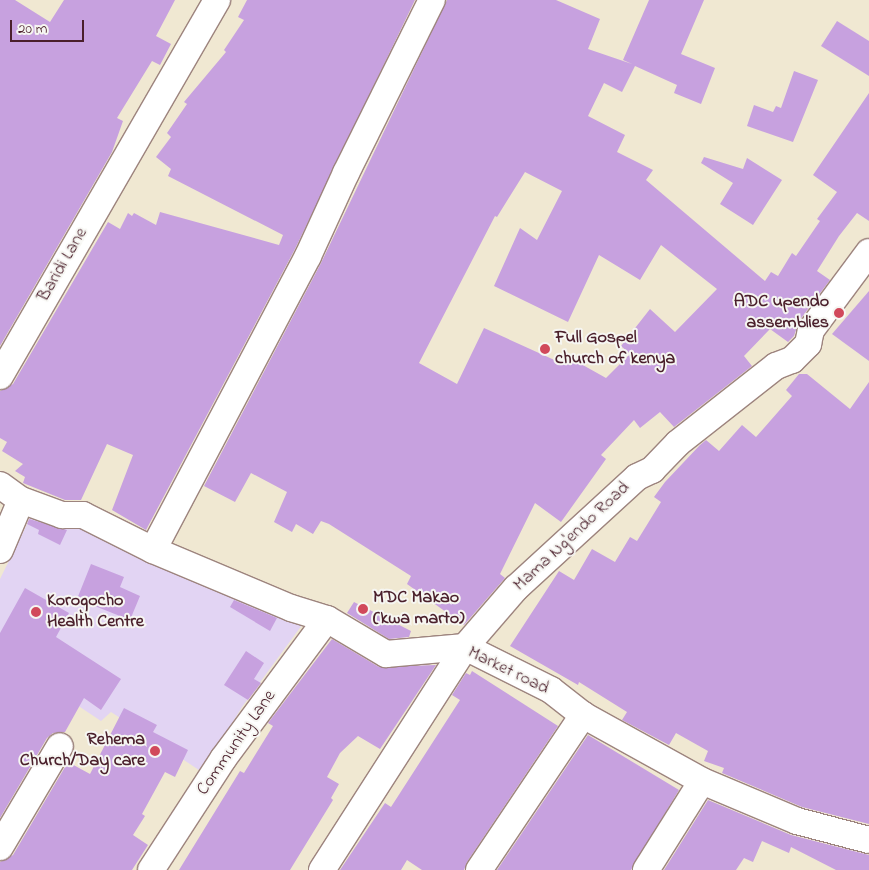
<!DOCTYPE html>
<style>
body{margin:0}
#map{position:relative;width:869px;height:870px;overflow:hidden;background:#f0e8d2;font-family:"Indie Flower",sans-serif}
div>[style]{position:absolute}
.built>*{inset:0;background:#e2d4f3}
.building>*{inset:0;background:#c7a1df}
.roads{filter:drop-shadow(1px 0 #9d847e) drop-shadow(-1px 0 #9d847e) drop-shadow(0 1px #9d847e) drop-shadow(0 -1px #9d847e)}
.minor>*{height:26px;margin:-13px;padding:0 13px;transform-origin:13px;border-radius:13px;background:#fff}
.dots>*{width:14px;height:14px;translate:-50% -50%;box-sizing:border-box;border:2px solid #f6f6f2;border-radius:50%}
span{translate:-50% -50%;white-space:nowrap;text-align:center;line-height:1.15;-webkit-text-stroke:4px #f6f6f2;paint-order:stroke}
.street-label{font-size:18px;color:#4a1f2b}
.poi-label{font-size:18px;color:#4a1f2b;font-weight:700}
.right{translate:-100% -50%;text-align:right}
.left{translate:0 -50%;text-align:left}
.scale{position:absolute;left:10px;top:20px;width:74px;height:22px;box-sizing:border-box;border:2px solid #4a1f2b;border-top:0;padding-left:6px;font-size:15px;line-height:18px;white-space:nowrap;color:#4a1f2b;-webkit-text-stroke:4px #f6f6f2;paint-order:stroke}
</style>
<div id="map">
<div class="built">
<i style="clip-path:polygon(35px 508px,302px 625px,242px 707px,202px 772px,111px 712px,101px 721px,59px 693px,0 664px,0 579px)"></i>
</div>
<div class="building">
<i style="clip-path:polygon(0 0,15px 0,50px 22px,64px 0,175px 0,156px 36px,171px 44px,160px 65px,152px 61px,117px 118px,123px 121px,112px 152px,0 346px)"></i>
<i style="clip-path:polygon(247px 0,415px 0,295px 249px,146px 530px,112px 510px,133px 455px,107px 444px,81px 500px,65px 500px,23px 483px,25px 477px,15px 471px,23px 464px,2px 451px,7px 442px,0 438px,0 391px,13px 384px,108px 222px,120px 229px,128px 213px,132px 216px,134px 213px,156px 225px,160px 212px,279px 245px,283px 235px,168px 176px,171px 169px,156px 157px,171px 137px,167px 133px,187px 104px,184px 102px,226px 52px,224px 50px,244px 20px,238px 17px)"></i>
<i style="clip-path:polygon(evenodd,447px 0,556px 0,600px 19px,588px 49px,632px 64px,623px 60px,649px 0,704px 0,681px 54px,715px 68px,701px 104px,674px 93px,677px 85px,635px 66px,622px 92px,604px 83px,588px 116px,625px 135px,617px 152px,653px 170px,646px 180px,765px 281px,771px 272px,778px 276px,792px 253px,796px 256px,820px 221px,817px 219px,837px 192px,813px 175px,869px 93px,869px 221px,857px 213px,839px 236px,817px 271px,830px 280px,799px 321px,794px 336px,788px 342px,770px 329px,744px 356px,752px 366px,674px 427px,660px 412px,640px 428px,634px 420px,601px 455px,606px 459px,561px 522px,535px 503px,500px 574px,505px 578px,464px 625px,407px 584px,411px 576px,329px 524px,321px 521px,313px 534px,296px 524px,292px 532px,274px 522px,287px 492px,251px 473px,235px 502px,204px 486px,321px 263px,447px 0,525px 172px,562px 191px,537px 240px,520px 228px,494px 286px,568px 322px,599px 255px,640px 280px,661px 245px,717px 289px,675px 332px,650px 309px,621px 346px,630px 354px,606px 378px,565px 355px,561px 363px,484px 328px,457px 384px,419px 363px,495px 216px,497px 217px,525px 172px)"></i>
<i style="clip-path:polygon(837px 21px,869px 41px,869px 76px,821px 46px)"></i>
<i style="clip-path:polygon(794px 71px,818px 80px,793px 142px,747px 126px,754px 105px,773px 112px,776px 106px,781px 108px)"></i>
<i style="clip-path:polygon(704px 157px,743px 169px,747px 158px,782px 180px,753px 225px,720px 204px,733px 183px,701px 163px)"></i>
<i style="clip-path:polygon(869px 291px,869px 361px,832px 334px)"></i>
<i style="clip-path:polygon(799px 374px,807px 374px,850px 409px,869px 382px,869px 824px,802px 807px,722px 773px,724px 768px,704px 761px,708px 751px,676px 733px,669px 745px,622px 720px,627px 712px,579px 682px,578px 685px,510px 646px,559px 571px,574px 580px,592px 549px,615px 562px,630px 537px,637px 541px,661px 502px,654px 497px,665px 482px,700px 445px,706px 440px,719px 451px,742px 425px,756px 437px,792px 396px,786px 390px)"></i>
<i style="clip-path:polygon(29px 519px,67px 530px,60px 545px,38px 534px,39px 530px,27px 524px)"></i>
<i style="clip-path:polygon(91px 564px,124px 577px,120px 587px,140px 596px,130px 620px,77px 599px)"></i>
<i style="clip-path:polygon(25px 588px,69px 613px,56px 637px,121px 679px,101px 710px,84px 698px,65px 732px,53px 733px,47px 738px,0 818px,0 633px)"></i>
<i style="clip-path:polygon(234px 600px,277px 618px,270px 631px,230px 607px)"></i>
<i style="clip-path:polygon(354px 602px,411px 631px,409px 637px,389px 639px,347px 613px)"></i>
<i style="clip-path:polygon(332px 639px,379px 667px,436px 665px,380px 749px,358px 736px,340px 753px,327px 777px,339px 784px,331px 798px,333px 800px,290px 870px,179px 870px,240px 771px,244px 773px,273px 726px,268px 723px)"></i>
<i style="clip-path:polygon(246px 651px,264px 663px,254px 679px,261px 683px,248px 700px,224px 685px)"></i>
<i style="clip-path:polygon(472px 671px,558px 726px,467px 862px,464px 870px,422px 870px,407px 860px,401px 870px,340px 870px,385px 803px,391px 807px,460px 700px,452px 695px,466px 673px,470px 675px)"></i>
<i style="clip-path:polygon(124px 708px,157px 725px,153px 732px,188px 750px,175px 777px,165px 772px,142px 814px,145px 816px,133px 835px,148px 845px,132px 870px,0 870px,0 862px,13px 855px,68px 762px,90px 774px)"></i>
<i style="clip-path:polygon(588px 735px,679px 790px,631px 870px,497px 870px)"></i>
<i style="clip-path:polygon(708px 800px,791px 835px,869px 855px,869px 870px,836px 870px,791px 847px,789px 853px,762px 841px,753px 862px,744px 858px,736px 870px,664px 870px)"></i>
</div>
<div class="roads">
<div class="minor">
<i style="left:0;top:376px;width:434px;rotate:-60deg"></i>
<i style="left:0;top:485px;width:26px;rotate:36deg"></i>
<i style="left:21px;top:500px;width:44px;rotate:20.1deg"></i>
<i style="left:62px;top:515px;width:21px"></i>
<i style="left:83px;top:515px;width:78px;rotate:26.6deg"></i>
<i style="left:153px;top:550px;width:150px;rotate:22.8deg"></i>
<i style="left:291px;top:608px;width:38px;rotate:17deg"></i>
<i style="left:327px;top:619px;width:69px;rotate:30.7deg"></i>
<i style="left:386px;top:654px;width:79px;rotate:-5.1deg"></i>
<i style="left:465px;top:647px;width:96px;rotate:26.6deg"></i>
<i style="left:551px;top:690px;width:41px;rotate:38deg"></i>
<i style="left:583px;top:715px;width:136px;rotate:29deg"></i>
<i style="left:702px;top:781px;width:103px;rotate:22.8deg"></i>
<i style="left:797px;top:821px;width:74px;rotate:14.8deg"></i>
<i style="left:0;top:550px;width:54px;rotate:-67.2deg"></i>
<i style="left:153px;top:550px;width:332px;rotate:-62.2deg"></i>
<i style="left:308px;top:256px;width:91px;rotate:-65.4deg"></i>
<i style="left:346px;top:173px;width:193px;rotate:-63.6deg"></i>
<i style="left:0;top:847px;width:117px;rotate:-59.3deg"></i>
<i style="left:151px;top:870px;width:132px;rotate:-57deg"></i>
<i style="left:223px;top:759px;width:174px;rotate:-53.4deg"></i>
<i style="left:322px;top:870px;width:265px;rotate:-57.3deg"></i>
<i style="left:465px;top:647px;width:78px;rotate:-49.2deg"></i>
<i style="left:516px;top:588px;width:164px;rotate:-42.5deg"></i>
<i style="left:637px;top:477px;width:17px;rotate:-25deg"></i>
<i style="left:652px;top:470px;width:37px;rotate:-46deg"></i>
<i style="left:678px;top:443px;width:125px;rotate:-38.2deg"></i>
<i style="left:776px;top:366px;width:17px;rotate:-21deg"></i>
<i style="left:792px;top:360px;width:23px;rotate:-45deg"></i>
<i style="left:808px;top:344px;width:14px;rotate:-78deg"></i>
<i style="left:811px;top:330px;width:97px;rotate:-53.4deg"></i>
<i style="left:479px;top:870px;width:187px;rotate:-56.1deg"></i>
<i style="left:646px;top:870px;width:105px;rotate:-57.8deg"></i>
</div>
</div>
<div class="dots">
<i style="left:839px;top:313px;background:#d1495b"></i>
<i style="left:545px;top:349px;background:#d1495b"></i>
<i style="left:363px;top:609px;background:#d1495b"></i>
<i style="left:36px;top:612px;background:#d1495b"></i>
<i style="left:155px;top:751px;background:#d1495b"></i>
</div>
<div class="street-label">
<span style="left:63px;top:265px;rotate:-60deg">Baridi Lane</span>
<span style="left:572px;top:537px;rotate:-43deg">Mama Ng'endo Road</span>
<span style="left:508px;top:671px;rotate:26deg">Market road</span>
<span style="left:237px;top:743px;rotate:-55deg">Community Lane</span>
</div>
<div class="poi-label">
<span class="right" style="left:829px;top:313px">ADC upendo<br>assemblies</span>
<span class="left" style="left:555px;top:349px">Full Gospel<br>church of kenya</span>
<span class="left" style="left:373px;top:609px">MDC Makao<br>(kwa marto)</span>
<span class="left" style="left:47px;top:612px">Korogocho<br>Health Centre</span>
<span class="right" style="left:145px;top:751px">Rehema<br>Church/Day care</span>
</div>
<div class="scale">20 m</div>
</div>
